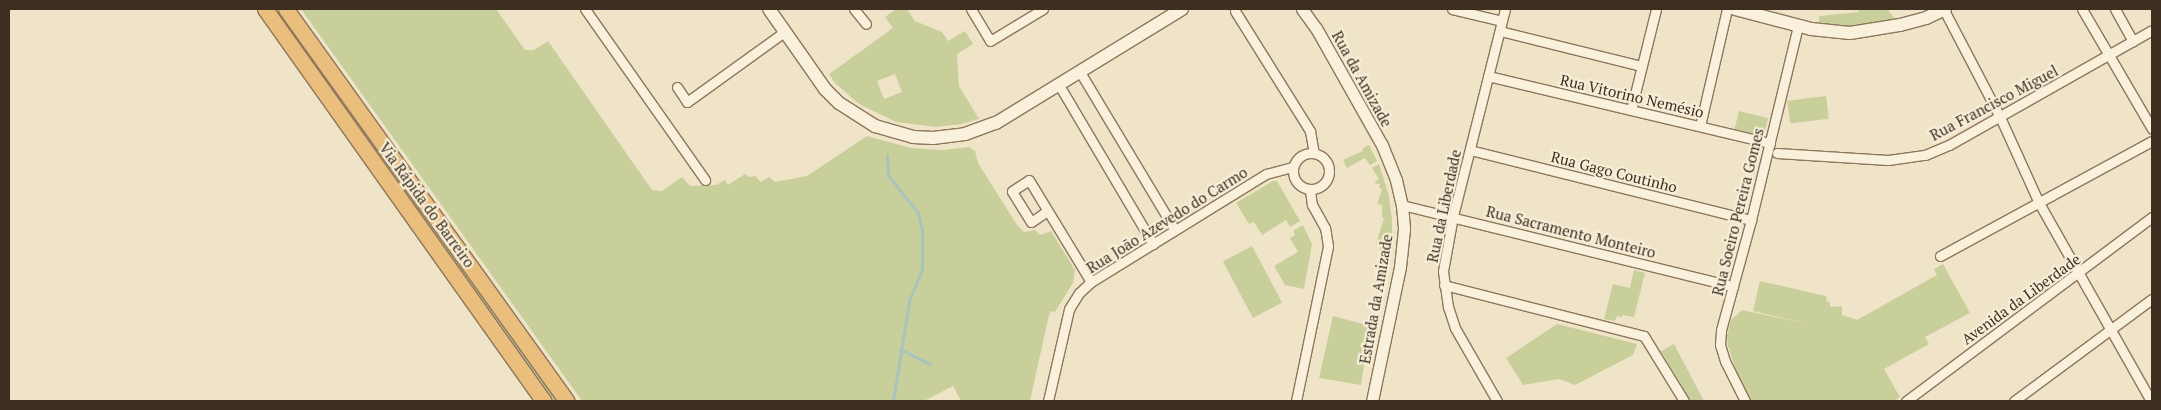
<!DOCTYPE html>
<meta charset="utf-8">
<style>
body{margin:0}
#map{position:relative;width:2161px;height:410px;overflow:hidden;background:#f0e4c8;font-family:"PT Serif",serif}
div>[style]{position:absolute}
.green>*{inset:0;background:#c9cf9b;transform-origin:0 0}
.stream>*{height:3px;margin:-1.5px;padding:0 1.5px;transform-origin:1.5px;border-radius:1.5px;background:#a9c4bc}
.roads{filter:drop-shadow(1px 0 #8d765c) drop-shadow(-1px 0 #8d765c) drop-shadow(0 1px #8d765c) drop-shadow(0 -1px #8d765c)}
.minor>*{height:9px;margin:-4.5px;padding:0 4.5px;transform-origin:4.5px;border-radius:4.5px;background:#faf1dc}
.minor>.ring{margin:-4.5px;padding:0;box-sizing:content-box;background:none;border:9px solid #faf1dc;border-radius:50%}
.tertiary>*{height:11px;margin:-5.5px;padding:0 5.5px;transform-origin:5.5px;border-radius:5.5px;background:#faf1dc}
.secondary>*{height:12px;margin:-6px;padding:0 6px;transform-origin:6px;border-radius:6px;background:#faf1dc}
.trunk>*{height:15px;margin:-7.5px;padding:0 7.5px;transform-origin:7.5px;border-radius:7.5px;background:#eabe7c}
span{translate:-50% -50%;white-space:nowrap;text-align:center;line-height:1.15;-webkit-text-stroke:4.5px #f7eed8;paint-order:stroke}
.street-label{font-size:15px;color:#3d2e20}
.frame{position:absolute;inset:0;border:10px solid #3d2e20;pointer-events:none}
</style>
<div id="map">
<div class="green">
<i style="clip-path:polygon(274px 9px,278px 9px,334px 90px,561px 401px,553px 401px)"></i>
<i style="clip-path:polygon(301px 9px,496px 9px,525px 50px,534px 50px,548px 41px,652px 190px,662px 191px,682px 177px,690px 186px,716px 185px,725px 180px,728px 185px,745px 174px,749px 177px,755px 176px,761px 182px,769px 177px,775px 182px,807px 176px,867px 136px,911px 148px,943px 150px,969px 147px,975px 151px,978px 163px,1017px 225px,1024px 232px,1035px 230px,1040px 235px,1051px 231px,1075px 270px,1073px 283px,1055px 312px,1051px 311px,1049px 315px,1030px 401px,961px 401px,953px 386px,924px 401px,582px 401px)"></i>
<i style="clip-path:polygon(evenodd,896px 9px,907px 9px,915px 21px,942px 32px,948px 41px,965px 31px,973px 44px,957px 54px,959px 86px,979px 119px,962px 124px,936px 127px,896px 122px,859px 104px,835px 83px,829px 74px,893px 28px,885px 17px,896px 9px,895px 74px,902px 92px,884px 99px,877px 81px,895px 74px)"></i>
<i style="clip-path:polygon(1857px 9px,1887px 9px,1896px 20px,1850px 29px,1819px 24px,1819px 16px,1859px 12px)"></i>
<i style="left:1826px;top:96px;width:23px;height:39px;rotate:83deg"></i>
<i style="left:1739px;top:111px;width:30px;height:19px;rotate:14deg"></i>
<i style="clip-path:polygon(1369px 145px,1377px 161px,1370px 165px,1365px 158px,1347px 168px,1343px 160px,1363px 151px,1362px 149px)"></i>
<i style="clip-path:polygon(1379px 164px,1389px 196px,1392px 220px,1392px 245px,1383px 285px,1374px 283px,1382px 257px,1380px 256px,1380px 244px,1376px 244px,1384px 218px,1382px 217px,1382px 205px,1377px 204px,1382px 189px,1379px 188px,1380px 184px,1374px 183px,1379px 179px,1372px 168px)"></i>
<i style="clip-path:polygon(1273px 181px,1277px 181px,1300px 221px,1290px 227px,1286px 220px,1262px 235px,1254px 222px,1249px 224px,1236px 203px)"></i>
<i style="clip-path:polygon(1303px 225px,1312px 244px,1304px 289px,1285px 285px,1274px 266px,1298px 252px,1290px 238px,1295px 235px,1293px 231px)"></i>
<i style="left:1252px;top:246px;width:64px;height:33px;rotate:62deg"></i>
<i style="clip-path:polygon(1943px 264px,1970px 313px,1925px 337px,1929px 344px,1884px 369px,1900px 397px,1894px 401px,1750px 401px,1740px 382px,1728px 346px,1727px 335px,1731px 320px,1742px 310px,1813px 325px,1753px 311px,1760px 281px,1826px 296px,1827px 302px,1830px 302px,1830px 307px,1842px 306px,1842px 315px,1857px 320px,1937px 275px,1934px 269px)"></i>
<i style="clip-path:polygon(1634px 270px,1645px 273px,1634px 317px,1623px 315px,1622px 317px,1617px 316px,1615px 321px,1604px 319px,1613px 284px,1630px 288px)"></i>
<i style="clip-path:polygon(1333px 316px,1370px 326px,1361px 385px,1319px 378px)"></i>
<i style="clip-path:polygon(1557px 324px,1637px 344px,1633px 355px,1575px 385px,1559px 379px,1523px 385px,1506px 358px)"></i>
<i style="clip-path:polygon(1674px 344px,1704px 401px,1691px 401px,1661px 351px)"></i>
</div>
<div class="stream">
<i style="left:887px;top:155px;width:20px;rotate:87deg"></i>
<i style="left:888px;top:175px;width:48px;rotate:51.7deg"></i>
<i style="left:918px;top:213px;width:17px;rotate:77deg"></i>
<i style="left:922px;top:230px;width:39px;rotate:90deg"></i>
<i style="left:922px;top:269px;width:35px;rotate:112deg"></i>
<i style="left:909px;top:302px;width:100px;rotate:99.2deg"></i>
<i style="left:900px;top:349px;width:34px;rotate:27deg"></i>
</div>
<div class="roads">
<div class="minor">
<i style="left:585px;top:9px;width:209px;rotate:54.9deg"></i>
<i style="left:854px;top:9px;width:19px;rotate:51deg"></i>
<i style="left:971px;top:9px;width:37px;rotate:59deg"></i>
<i style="left:990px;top:41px;width:62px;rotate:-31.1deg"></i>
<i style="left:1452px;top:9px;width:51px;rotate:13.5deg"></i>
<i style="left:2082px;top:9px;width:139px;rotate:59.7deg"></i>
<i style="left:2115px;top:9px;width:37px;rotate:61deg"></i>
<i style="left:1944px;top:10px;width:121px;rotate:62.4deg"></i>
<i style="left:2000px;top:117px;width:94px;rotate:65.6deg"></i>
<i style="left:2039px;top:203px;width:227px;rotate:60.5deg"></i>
<i style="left:1235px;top:11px;width:142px;rotate:58deg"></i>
<i style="left:1310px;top:131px;width:22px;rotate:80deg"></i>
<i style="left:1500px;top:31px;width:145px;rotate:13.9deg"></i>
<i style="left:1080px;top:72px;width:184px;rotate:59deg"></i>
<i style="left:1488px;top:76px;width:290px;rotate:13.4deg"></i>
<i style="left:1059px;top:85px;width:185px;rotate:59.4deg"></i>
<i style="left:677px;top:87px;width:18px;rotate:56deg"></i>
<i style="left:687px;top:102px;width:120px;rotate:-35.8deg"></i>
<i style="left:1631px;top:110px;width:104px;rotate:-76.1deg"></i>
<i style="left:1700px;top:126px;width:120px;rotate:-77deg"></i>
<i style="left:1470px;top:150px;width:290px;rotate:14deg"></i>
<i class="ring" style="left:1293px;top:153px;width:27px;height:27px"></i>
<i style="left:1777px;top:153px;width:111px;rotate:3.6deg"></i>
<i style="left:1888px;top:160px;width:37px;rotate:-8deg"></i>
<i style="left:1925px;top:155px;width:26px;rotate:-23deg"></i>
<i style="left:1949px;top:145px;width:233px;rotate:-29.5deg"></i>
<i style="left:1402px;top:205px;width:341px;rotate:13.8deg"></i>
<i style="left:1047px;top:211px;width:19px;rotate:145deg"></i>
<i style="left:1031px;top:222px;width:36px;rotate:-122deg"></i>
<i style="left:1012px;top:191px;width:20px;rotate:-33deg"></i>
<i style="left:1029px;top:180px;width:119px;rotate:58.7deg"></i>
<i style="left:1940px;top:256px;width:241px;rotate:-28.5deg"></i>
<i style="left:1444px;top:285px;width:206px;rotate:14.3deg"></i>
<i style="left:1644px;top:336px;width:76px;rotate:58.4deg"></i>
<i style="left:1048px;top:401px;width:94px;rotate:-77.1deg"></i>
<i style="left:1069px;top:309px;width:19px;rotate:-58deg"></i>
<i style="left:1079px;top:293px;width:16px;rotate:-43deg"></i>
<i style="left:1091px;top:282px;width:206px;rotate:-31.7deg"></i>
<i style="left:1266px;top:174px;width:28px;rotate:-15deg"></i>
<i style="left:1296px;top:401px;width:158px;rotate:-78.3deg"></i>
<i style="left:1328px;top:246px;width:18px;rotate:-99deg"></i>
<i style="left:1325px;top:228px;width:26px;rotate:-119deg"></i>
<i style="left:1312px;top:205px;width:15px;rotate:-98deg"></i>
<i style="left:1497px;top:401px;width:84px;rotate:-119.9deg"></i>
<i style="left:1455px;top:328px;width:22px;rotate:-108deg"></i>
<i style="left:1448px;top:307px;width:36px;rotate:-98deg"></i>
<i style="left:1443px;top:271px;width:56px;rotate:-79.7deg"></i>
<i style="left:1453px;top:216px;width:213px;rotate:-75.9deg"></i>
<i style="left:1745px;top:401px;width:45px;rotate:-116.6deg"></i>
<i style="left:1725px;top:361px;width:17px;rotate:-107deg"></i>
<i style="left:1720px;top:345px;width:15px;rotate:-86deg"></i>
<i style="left:1721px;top:330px;width:114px;rotate:-74.7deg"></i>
<i style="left:1751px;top:220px;width:201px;rotate:-76.4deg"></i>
<i style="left:1906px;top:401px;width:307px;rotate:-36.8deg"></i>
<i style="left:2014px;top:401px;width:172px;rotate:-36.5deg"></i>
</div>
<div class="tertiary">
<i style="left:1302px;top:9px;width:24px;rotate:54deg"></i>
<i style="left:1316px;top:28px;width:134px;rotate:60.6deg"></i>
<i style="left:1382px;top:145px;width:38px;rotate:68deg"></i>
<i style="left:1396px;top:180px;width:26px;rotate:77deg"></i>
<i style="left:1402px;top:205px;width:24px;rotate:85deg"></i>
<i style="left:1404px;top:229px;width:38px;rotate:96deg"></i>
<i style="left:1400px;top:267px;width:137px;rotate:101.8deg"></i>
</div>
<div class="secondary">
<i style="left:769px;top:9px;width:98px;rotate:55deg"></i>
<i style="left:825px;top:89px;width:20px;rotate:45deg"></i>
<i style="left:839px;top:103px;width:43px;rotate:32.6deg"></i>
<i style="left:875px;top:126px;width:40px;rotate:16deg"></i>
<i style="left:913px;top:137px;width:20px;rotate:3deg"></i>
<i style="left:933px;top:138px;width:32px;rotate:-7deg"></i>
<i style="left:965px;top:134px;width:33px;rotate:-20deg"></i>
<i style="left:996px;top:123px;width:218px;rotate:-31.5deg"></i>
<i style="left:1735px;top:9px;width:79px;rotate:14.7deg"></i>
<i style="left:1811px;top:29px;width:39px;rotate:6deg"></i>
<i style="left:1850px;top:33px;width:51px;rotate:-9.1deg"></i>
<i style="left:1900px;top:25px;width:27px;rotate:-15deg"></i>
<i style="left:1926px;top:18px;width:21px;rotate:-25deg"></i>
</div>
<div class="trunk">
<i style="left:265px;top:9px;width:481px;rotate:54.6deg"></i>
<i style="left:286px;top:9px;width:482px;rotate:54.4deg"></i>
</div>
</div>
<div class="street-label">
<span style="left:1362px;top:79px;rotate:61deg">Rua da Amizade</span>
<span style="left:1632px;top:96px;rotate:13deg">Rua Vitorino Nemésio</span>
<span style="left:1994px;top:103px;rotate:-28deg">Rua Francisco Miguel</span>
<span style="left:1614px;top:172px;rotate:14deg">Rua Gago Coutinho</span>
<span style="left:427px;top:205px;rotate:54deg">Via Rápida do Barreiro</span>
<span style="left:1444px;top:206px;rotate:-78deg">Rua da Liberdade</span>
<span style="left:1738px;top:212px;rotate:-76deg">Rua Soeiro Pereira Gomes</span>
<span style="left:1167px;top:220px;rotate:-32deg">Rua João Azevedo do Carmo</span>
<span style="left:1571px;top:232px;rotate:14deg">Rua Sacramento Monteiro</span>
<span style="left:1376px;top:299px;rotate:-80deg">Estrada da Amizade</span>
<span style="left:2021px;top:299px;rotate:-36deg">Avenida da Liberdade</span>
</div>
<div class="frame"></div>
</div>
